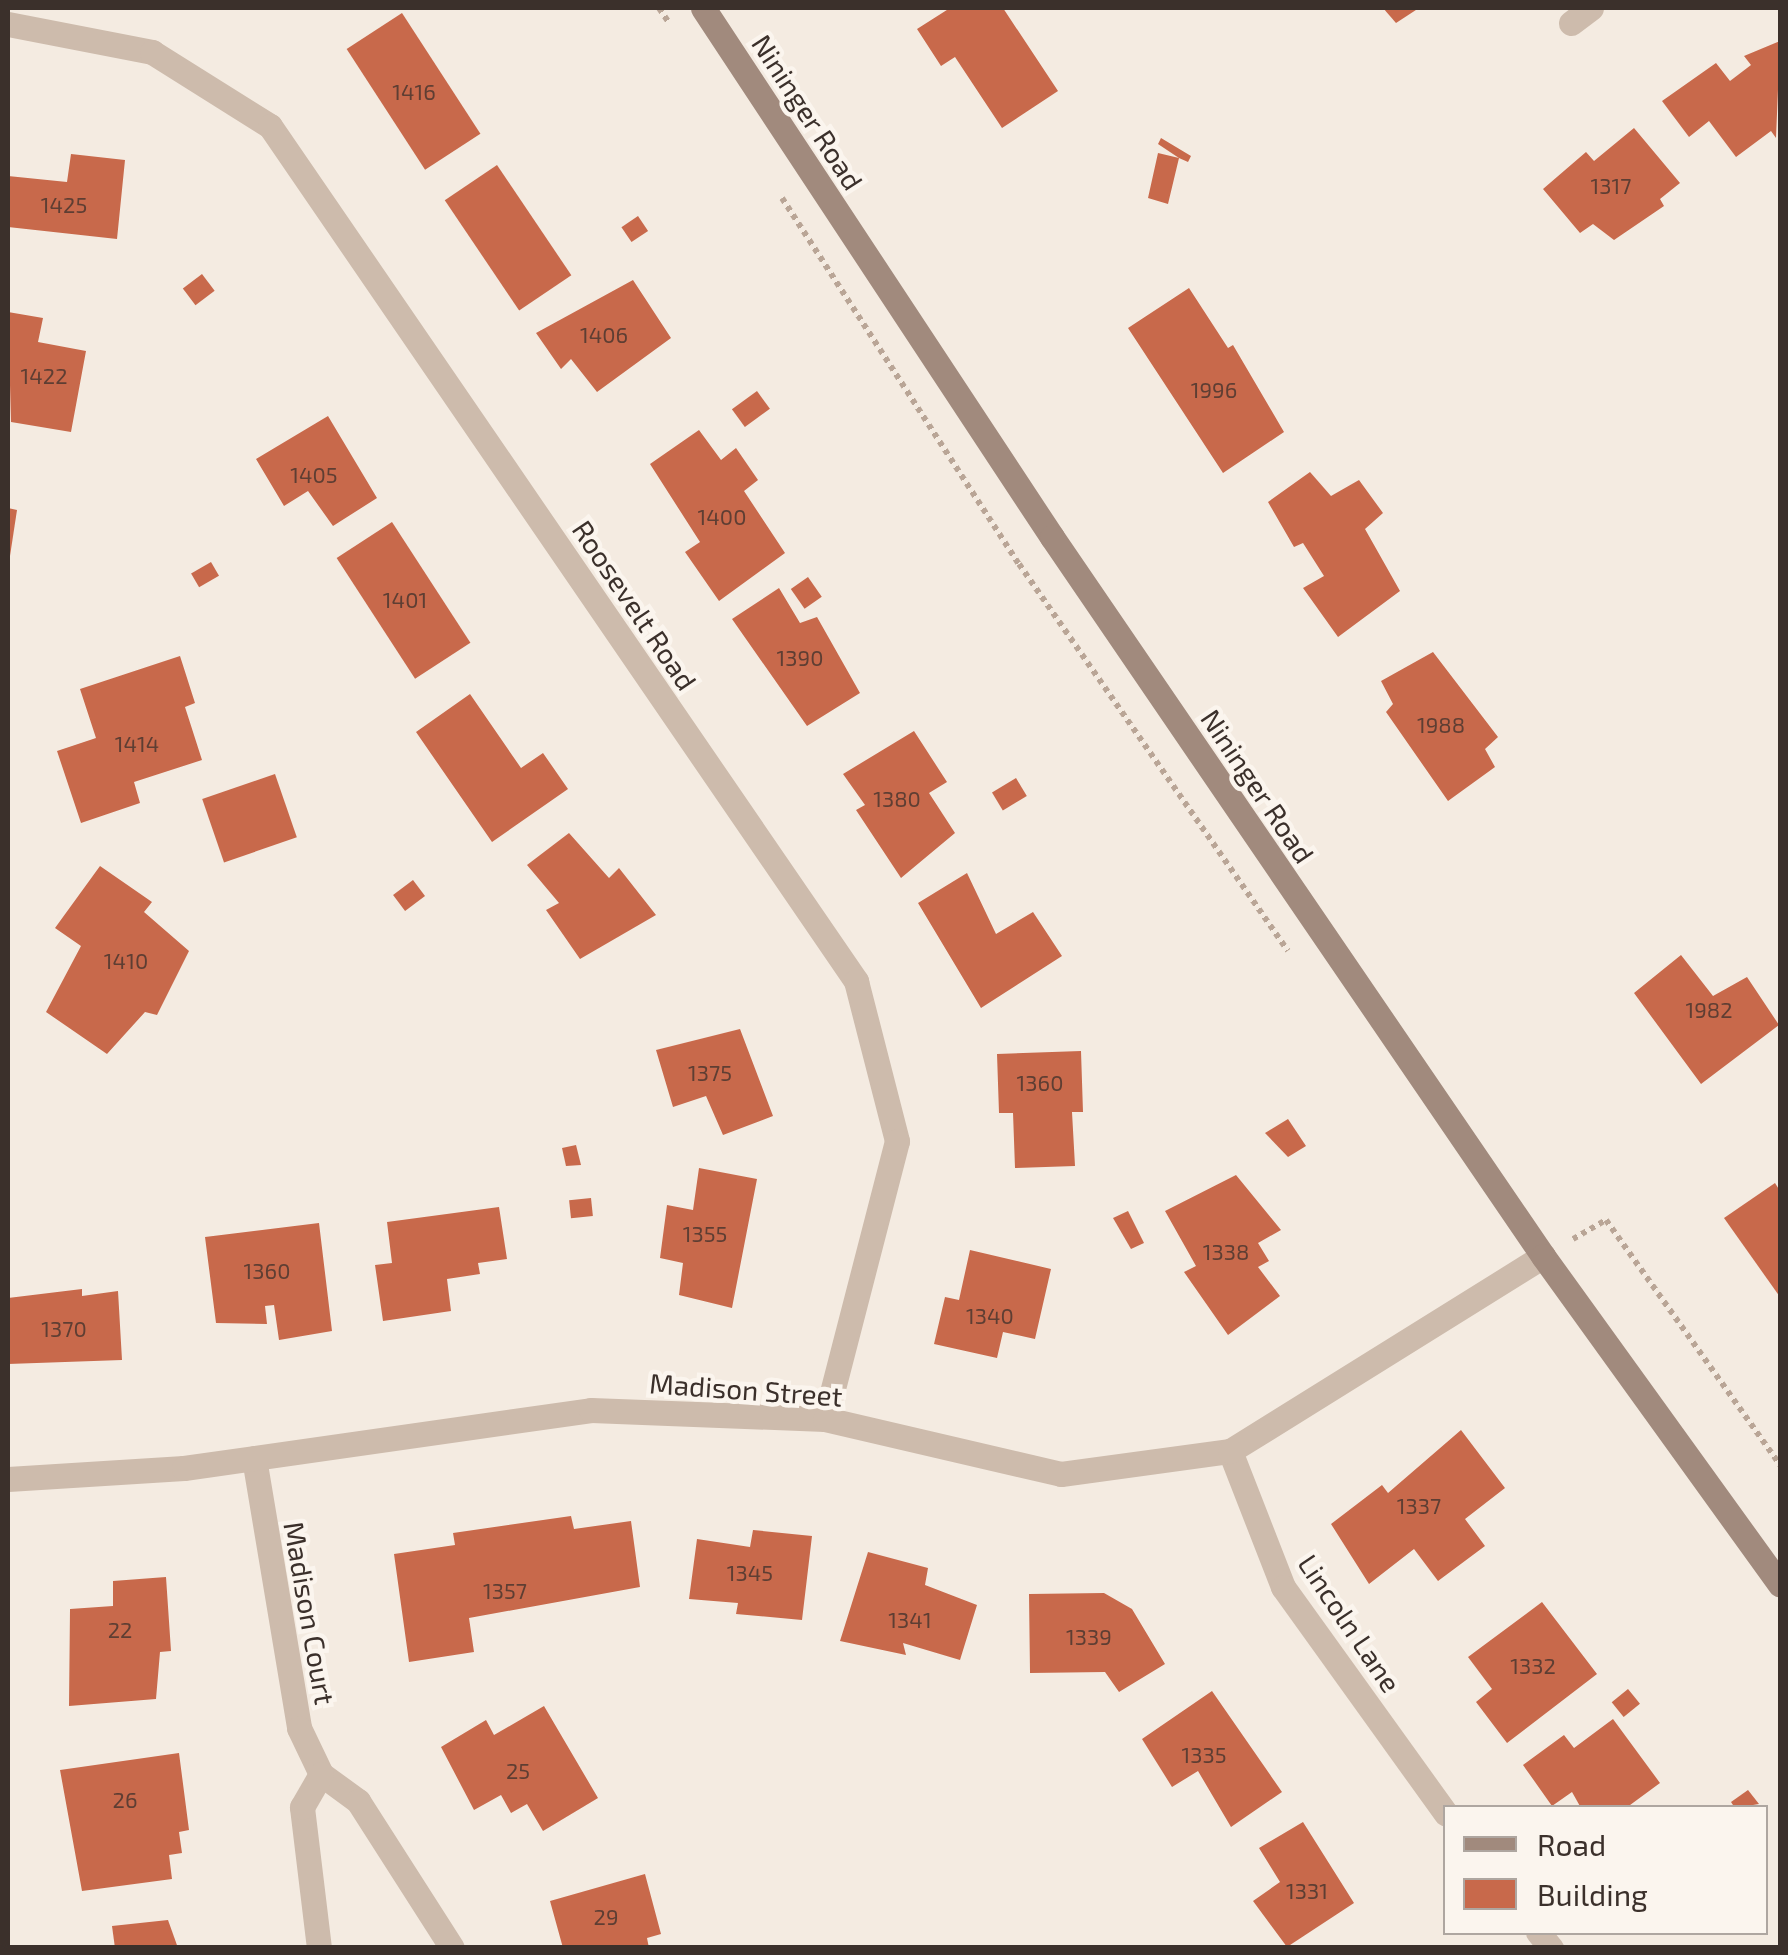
<!DOCTYPE html>
<style>
body{margin:0}
#map{position:relative;width:1788px;height:1955px;overflow:hidden;background:#f4ebe1;font-family:"Exo 2",sans-serif}
div>[style]{position:absolute}
.building>*{inset:0;background:#c8694b;transform-origin:0 0}
.path>*{height:6px;margin-top:-3px;transform-origin:0;background:repeating-linear-gradient(90deg,#b9a596 0 5px,transparent 0 10px)}
.street>*{height:25px;margin:-12.5px;padding:0 12.5px;transform-origin:12.5px;border-radius:12.5px;background:#cdbbac}
.secondary>*{height:25px;margin:-12.5px;padding:0 12.5px;transform-origin:12.5px;border-radius:12.5px;background:#a18a7d}
span{translate:-50% -50%;white-space:nowrap;text-align:center;line-height:1.15;-webkit-text-stroke:9px #fbf5ee;paint-order:stroke}
.number-label{font-size:22px;color:#5e3e33}
.number-label span{-webkit-text-stroke-width:0}
.street-label{font-size:28px;color:#3b302b}
.frame{position:absolute;inset:0;border:10px solid #3b302b;pointer-events:none}
.legend{position:absolute;left:1443px;top:1805px;width:325px;height:130px;box-sizing:border-box;background:#fbf5ee;border:2px solid #aea6a0;margin:0;padding:12px 18px;list-style:none;font-size:30px;color:#3b302b}
.legend li{display:flex;align-items:center;gap:20px;height:50px}
.legend b{width:50px;border:2px solid #aea6a0}
</style>
<div id="map">
<div class="building">
<i style="clip-path:polygon(950px 8px,1003px 8px,1058px 91px,1002px 128px,955px 57px,941px 66px,917px 29px)"></i>
<i style="clip-path:polygon(1383px 8px,1419px 8px,1396px 23px)"></i>
<i style="left:402px;top:13px;width:144px;height:66px;rotate:57deg"></i>
<i style="clip-path:polygon(1780px 41px,1776px 138px,1771px 131px,1736px 157px,1709px 121px,1689px 137px,1662px 101px,1716px 63px,1730px 81px,1751px 65px,1744px 56px)"></i>
<i style="clip-path:polygon(1634px 128px,1680px 183px,1660px 199px,1664px 206px,1614px 240px,1593px 224px,1580px 233px,1543px 189px,1586px 152px,1594px 161px)"></i>
<i style="clip-path:polygon(1161px 138px,1191px 156px,1188px 162px,1179px 158px,1168px 204px,1148px 198px,1158px 153px,1179px 158px,1158px 144px)"></i>
<i style="clip-path:polygon(71px 154px,125px 160px,117px 239px,8px 227px,8px 176px,67px 182px)"></i>
<i style="left:497px;top:165px;width:133px;height:63px;rotate:56deg"></i>
<i style="left:638px;top:216px;width:18px;height:20px;rotate:56deg"></i>
<i style="left:202px;top:274px;width:21px;height:24px;rotate:53deg"></i>
<i style="clip-path:polygon(633px 280px,671px 338px,597px 392px,571px 359px,561px 369px,536px 333px)"></i>
<i style="clip-path:polygon(1189px 288px,1228px 348px,1233px 345px,1284px 432px,1223px 473px,1128px 328px)"></i>
<i style="clip-path:polygon(8px 312px,43px 318px,38px 342px,86px 351px,71px 432px,11px 422px)"></i>
<i style="left:757px;top:391px;width:22px;height:31px;rotate:54deg"></i>
<i style="clip-path:polygon(328px 416px,377px 498px,333px 526px,308px 491px,284px 506px,256px 459px)"></i>
<i style="clip-path:polygon(699px 430px,721px 460px,736px 448px,758px 480px,744px 491px,785px 553px,719px 601px,685px 552px,700px 542px,650px 464px)"></i>
<i style="clip-path:polygon(1310px 472px,1331px 496px,1359px 480px,1383px 513px,1365px 529px,1400px 591px,1338px 637px,1303px 588px,1324px 576px,1303px 543px,1294px 547px,1268px 502px)"></i>
<i style="clip-path:polygon(8px 508px,17px 510px,10px 556px,8px 555px)"></i>
<i style="left:392px;top:522px;width:144px;height:66px;rotate:57deg"></i>
<i style="left:211px;top:562px;width:16px;height:23px;rotate:60deg"></i>
<i style="left:808px;top:577px;width:24px;height:21px;rotate:55deg"></i>
<i style="clip-path:polygon(779px 588px,800px 623px,817px 617px,860px 693px,807px 726px,732px 619px)"></i>
<i style="clip-path:polygon(1433px 652px,1498px 737px,1485px 749px,1495px 767px,1448px 801px,1386px 712px,1393px 704px,1381px 681px)"></i>
<i style="clip-path:polygon(180px 656px,195px 703px,185px 707px,202px 760px,134px 782px,140px 803px,81px 823px,57px 751px,96px 738px,80px 689px)"></i>
<i style="clip-path:polygon(470px 694px,521px 768px,543px 753px,568px 789px,492px 842px,416px 732px)"></i>
<i style="clip-path:polygon(914px 731px,947px 782px,929px 793px,955px 833px,901px 878px,856px 810px,865px 805px,843px 774px)"></i>
<i style="left:275px;top:774px;width:67px;height:77px;rotate:71deg"></i>
<i style="left:1016px;top:778px;width:21px;height:28px;rotate:59deg"></i>
<i style="clip-path:polygon(569px 833px,609px 878px,619px 868px,656px 915px,580px 959px,546px 910px,559px 903px,527px 865px)"></i>
<i style="clip-path:polygon(100px 866px,152px 902px,144px 912px,189px 951px,157px 1015px,145px 1012px,107px 1054px,46px 1012px,81px 946px,55px 928px)"></i>
<i style="clip-path:polygon(967px 873px,996px 934px,1033px 912px,1062px 956px,981px 1008px,918px 903px)"></i>
<i style="left:413px;top:880px;width:20px;height:25px;rotate:53deg"></i>
<i style="clip-path:polygon(1681px 955px,1713px 996px,1747px 977px,1779px 1025px,1701px 1084px,1634px 993px)"></i>
<i style="clip-path:polygon(740px 1029px,773px 1116px,723px 1135px,706px 1096px,673px 1107px,656px 1050px)"></i>
<i style="clip-path:polygon(1081px 1051px,1083px 1112px,1072px 1112px,1075px 1166px,1015px 1168px,1013px 1113px,999px 1113px,997px 1054px)"></i>
<i style="clip-path:polygon(1288px 1119px,1306px 1146px,1288px 1157px,1265px 1133px)"></i>
<i style="clip-path:polygon(576px 1145px,581px 1165px,566px 1166px,562px 1148px)"></i>
<i style="clip-path:polygon(699px 1168px,757px 1179px,732px 1308px,679px 1295px,683px 1263px,660px 1258px,667px 1205px,693px 1210px)"></i>
<i style="clip-path:polygon(1236px 1175px,1281px 1230px,1258px 1243px,1269px 1261px,1258px 1267px,1280px 1296px,1228px 1335px,1184px 1272px,1196px 1266px,1165px 1211px)"></i>
<i style="clip-path:polygon(1775px 1183px,1780px 1191px,1780px 1297px,1724px 1218px)"></i>
<i style="left:591px;top:1198px;width:18px;height:22px;rotate:84deg"></i>
<i style="clip-path:polygon(499px 1207px,507px 1259px,478px 1263px,480px 1274px,447px 1279px,451px 1311px,383px 1321px,375px 1265px,392px 1263px,387px 1222px)"></i>
<i style="clip-path:polygon(1128px 1211px,1144px 1243px,1131px 1249px,1113px 1218px)"></i>
<i style="clip-path:polygon(319px 1223px,332px 1331px,279px 1340px,274px 1305px,265px 1306px,267px 1324px,216px 1323px,205px 1237px)"></i>
<i style="clip-path:polygon(970px 1250px,1051px 1269px,1035px 1339px,1003px 1332px,997px 1358px,934px 1344px,945px 1297px,959px 1300px)"></i>
<i style="clip-path:polygon(82px 1289px,82px 1296px,118px 1291px,122px 1360px,8px 1364px,8px 1298px)"></i>
<i style="clip-path:polygon(1461px 1430px,1505px 1488px,1465px 1519px,1485px 1546px,1438px 1581px,1414px 1549px,1369px 1584px,1331px 1524px,1382px 1485px,1388px 1493px)"></i>
<i style="clip-path:polygon(571px 1516px,574px 1529px,631px 1521px,640px 1587px,469px 1618px,474px 1652px,409px 1662px,394px 1554px,455px 1545px,453px 1533px)"></i>
<i style="clip-path:polygon(753px 1530px,812px 1536px,802px 1620px,736px 1614px,738px 1603px,689px 1599px,697px 1539px,750px 1547px)"></i>
<i style="clip-path:polygon(868px 1552px,928px 1568px,925px 1585px,977px 1605px,960px 1660px,903px 1643px,906px 1655px,840px 1641px)"></i>
<i style="clip-path:polygon(166px 1577px,171px 1651px,160px 1652px,156px 1699px,69px 1706px,70px 1609px,113px 1606px,113px 1581px)"></i>
<i style="clip-path:polygon(1104px 1593px,1132px 1609px,1165px 1664px,1119px 1692px,1105px 1672px,1030px 1673px,1029px 1594px)"></i>
<i style="clip-path:polygon(1542px 1602px,1597px 1674px,1507px 1743px,1476px 1702px,1492px 1689px,1468px 1657px)"></i>
<i style="left:1628px;top:1689px;width:19px;height:21px;rotate:51deg"></i>
<i style="clip-path:polygon(1212px 1691px,1282px 1792px,1231px 1827px,1198px 1771px,1172px 1787px,1142px 1739px)"></i>
<i style="clip-path:polygon(544px 1706px,598px 1798px,543px 1831px,527px 1804px,511px 1813px,501px 1795px,474px 1810px,441px 1747px,486px 1720px,494px 1735px)"></i>
<i style="clip-path:polygon(1613px 1719px,1660px 1783px,1626px 1808px,1581px 1808px,1572px 1792px,1552px 1806px,1523px 1765px,1564px 1735px,1574px 1748px)"></i>
<i style="clip-path:polygon(179px 1753px,189px 1830px,179px 1832px,182px 1853px,169px 1855px,172px 1879px,82px 1891px,60px 1770px)"></i>
<i style="clip-path:polygon(1748px 1790px,1759px 1804px,1735px 1808px,1731px 1802px)"></i>
<i style="clip-path:polygon(1303px 1822px,1354px 1903px,1287px 1947px,1253px 1901px,1280px 1882px,1259px 1848px)"></i>
<i style="clip-path:polygon(645px 1874px,661px 1934px,647px 1938px,649px 1948px,563px 1948px,550px 1901px)"></i>
<i style="clip-path:polygon(168px 1920px,178px 1948px,115px 1948px,112px 1926px)"></i>
</div>
<div class="path">
<i style="left:659px;top:8px;width:18px;rotate:56deg"></i>
<i style="left:782px;top:198px;width:436px;rotate:57.1deg"></i>
<i style="left:1019px;top:564px;width:471px;rotate:55.2deg"></i>
<i style="left:1573px;top:1239px;width:38px;rotate:-30deg"></i>
<i style="left:1606px;top:1220px;width:301px;rotate:54.6deg"></i>
</div>
<div class="street">
<i style="left:1571px;top:23px;width:25px;rotate:-37deg"></i>
<i style="left:8px;top:24px;width:147px;rotate:11deg"></i>
<i style="left:152px;top:52px;width:139px;rotate:32.1deg"></i>
<i style="left:270px;top:126px;width:1037px;rotate:55.57deg"></i>
<i style="left:856px;top:981px;width:165px;rotate:75.6deg"></i>
<i style="left:897px;top:1141px;width:287px;rotate:104.5deg"></i>
<i style="left:1230px;top:1451px;width:146px;rotate:68.7deg"></i>
<i style="left:1283px;top:1587px;width:279px;rotate:54.3deg"></i>
<i style="left:254px;top:1458px;width:274px;rotate:80.5deg"></i>
<i style="left:299px;top:1728px;width:51px;rotate:64.4deg"></i>
<i style="left:321px;top:1774px;width:46px;rotate:36.1deg"></i>
<i style="left:358px;top:1801px;width:174px;rotate:57.4deg"></i>
<i style="left:8px;top:1479px;width:176px;rotate:-3.6deg"></i>
<i style="left:184px;top:1468px;width:411px;rotate:-8.1deg"></i>
<i style="left:591px;top:1410px;width:234px;rotate:2.2deg"></i>
<i style="left:825px;top:1419px;width:242px;rotate:13.1deg"></i>
<i style="left:1061px;top:1474px;width:171px;rotate:-7.8deg"></i>
<i style="left:1230px;top:1451px;width:369px;rotate:-31.9deg"></i>
<i style="left:1538px;top:1932px;width:21px;rotate:51deg"></i>
<i style="left:319px;top:1948px;width:142px;rotate:-96.9deg"></i>
<i style="left:302px;top:1807px;width:38px;rotate:-60deg"></i>
</div>
<div class="secondary">
<i style="left:703px;top:8px;width:634px;rotate:56.59deg"></i>
<i style="left:1052px;top:537px;width:871px;rotate:55.67deg"></i>
<i style="left:1543px;top:1256px;width:405px;rotate:54.2deg"></i>
</div>
<div class="number-label">
<span style="left:414px;top:92px">1416</span>
<span style="left:1611px;top:186px">1317</span>
<span style="left:64px;top:205px">1425</span>
<span style="left:604px;top:335px">1406</span>
<span style="left:44px;top:376px">1422</span>
<span style="left:1214px;top:390px">1996</span>
<span style="left:314px;top:475px">1405</span>
<span style="left:722px;top:517px">1400</span>
<span style="left:405px;top:600px">1401</span>
<span style="left:800px;top:658px">1390</span>
<span style="left:1441px;top:725px">1988</span>
<span style="left:137px;top:744px">1414</span>
<span style="left:897px;top:799px">1380</span>
<span style="left:126px;top:961px">1410</span>
<span style="left:1709px;top:1010px">1982</span>
<span style="left:710px;top:1073px">1375</span>
<span style="left:1040px;top:1083px">1360</span>
<span style="left:705px;top:1234px">1355</span>
<span style="left:1226px;top:1252px">1338</span>
<span style="left:267px;top:1271px">1360</span>
<span style="left:990px;top:1316px">1340</span>
<span style="left:64px;top:1329px">1370</span>
<span style="left:1419px;top:1506px">1337</span>
<span style="left:750px;top:1573px">1345</span>
<span style="left:505px;top:1591px">1357</span>
<span style="left:910px;top:1620px">1341</span>
<span style="left:120px;top:1630px">22</span>
<span style="left:1089px;top:1637px">1339</span>
<span style="left:1533px;top:1666px">1332</span>
<span style="left:1204px;top:1755px">1335</span>
<span style="left:518px;top:1771px">25</span>
<span style="left:125px;top:1800px">26</span>
<span style="left:1307px;top:1891px">1331</span>
<span style="left:606px;top:1917px">29</span>
</div>
<div class="street-label">
<span style="left:808px;top:112px;rotate:57deg">Nininger Road</span>
<span style="left:635px;top:605px;rotate:56deg">Roosevelt Road</span>
<span style="left:1258px;top:786px;rotate:56deg">Nininger Road</span>
<span style="left:746px;top:1389px;rotate:4deg">Madison Street</span>
<span style="left:310px;top:1613px;rotate:80deg">Madison Court</span>
<span style="left:1350px;top:1623px;rotate:56deg">Lincoln Lane</span>
</div>
<div class="frame"></div>
<ul class="legend">
<li><b style="height:12px;background:#a18a7d"></b>Road</li>
<li><b style="height:28px;background:#c8694b"></b>Building</li>
</ul>
</div>
